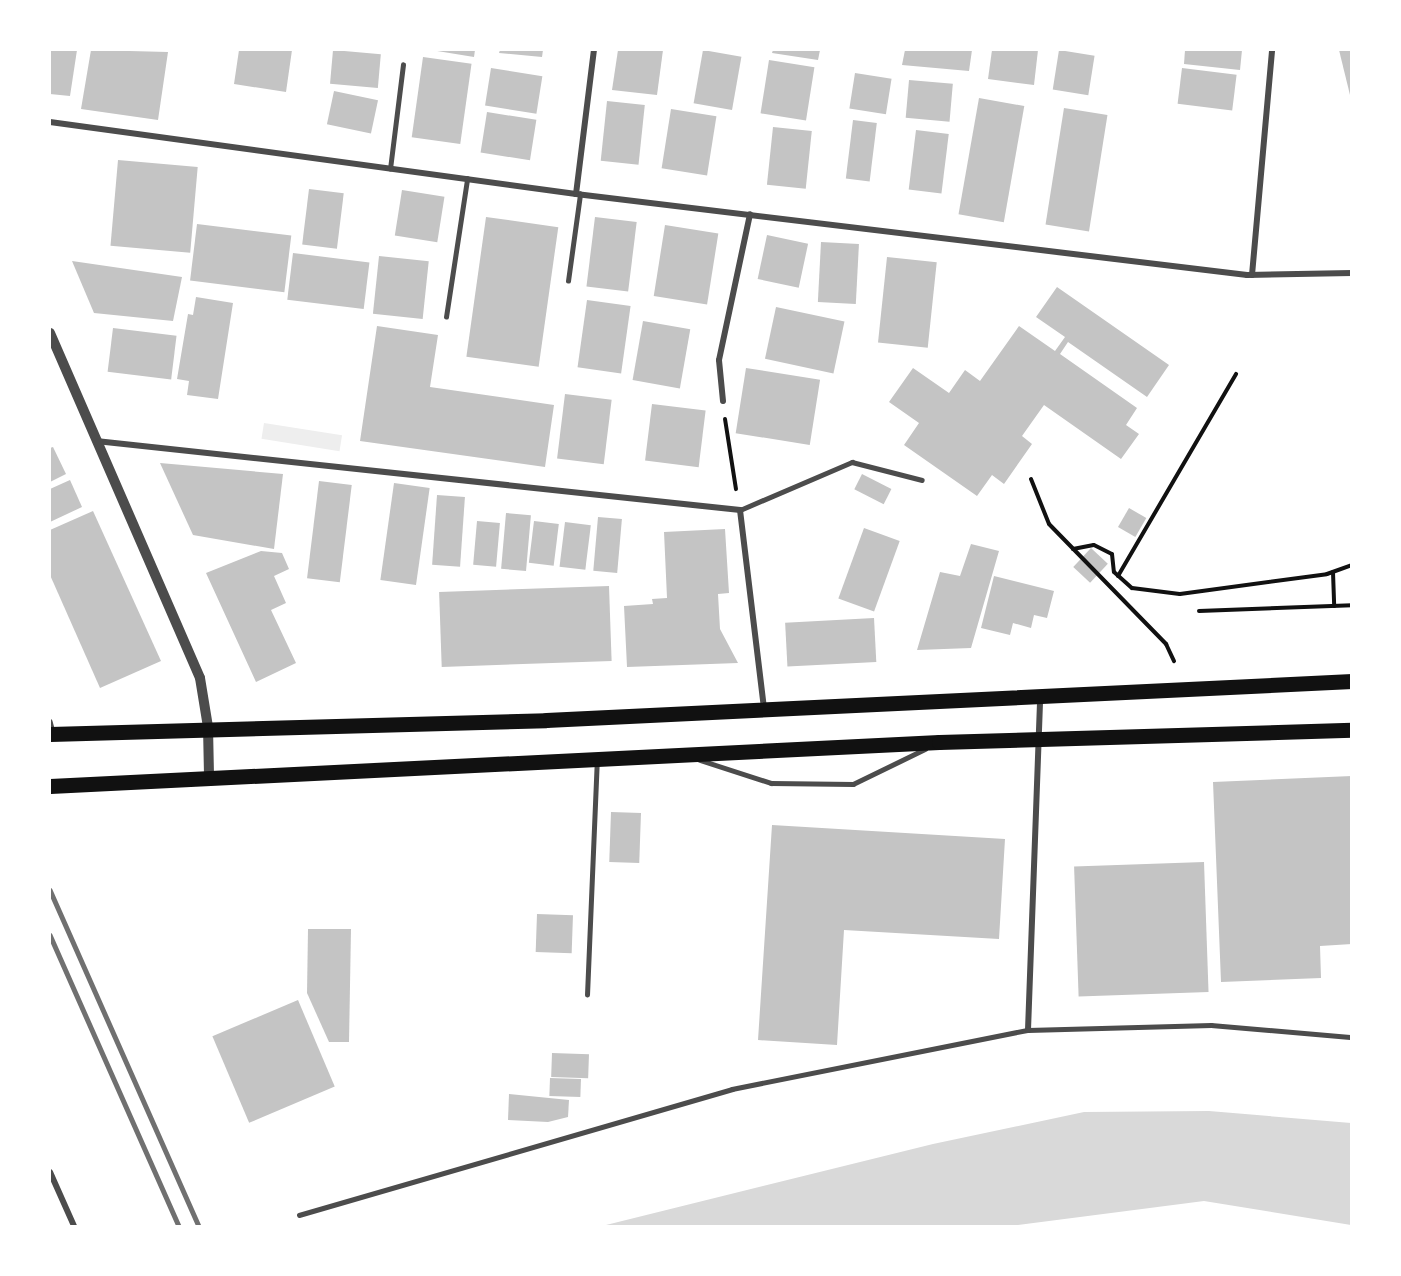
<!DOCTYPE html>
<style>
body{margin:0}
#map{position:relative;width:1401px;height:1276px;overflow:hidden;background:#fff;font-family:Barlow,sans-serif}
div>[style]{position:absolute}
.green>*{inset:0;background:#eee;transform-origin:0 0}
.water>*{inset:0;background:#d9d9d9}
.building>*{inset:0;background:#c4c4c4;transform-origin:0 0}
.path>*{height:4px;margin:-2px;padding:0 2px;transform-origin:2px;border-radius:2px;background:#111}
.service>*{height:4.5px;margin:-2.25px;padding:0 2.25px;transform-origin:2.25px;border-radius:2.25px;background:#4c4c4c}
.minor>*{height:6px;margin:-3px;padding:0 3px;transform-origin:3px;border-radius:3px;background:#4c4c4c}
.tertiary>*{height:10px;margin:-5px;padding:0 5px;transform-origin:5px;border-radius:5px;background:#4c4c4c}
.primary>*{height:15px;margin:-7.5px;padding:0 7.5px;transform-origin:7.5px;border-radius:7.5px;background:#111}
.rail>*{height:4.5px;margin:-2.25px;padding:0 2.25px;transform-origin:2.25px;border-radius:2.25px;background:#707070}
span{translate:-50% -50%;white-space:nowrap;text-align:center;line-height:1.15;-webkit-text-stroke:4.5px #fff;paint-order:stroke}
.frame{position:absolute;inset:0;border:51px solid #fff;pointer-events:none}
</style>
<div id="map">
<div class="green">
<i style="left:264px;top:423px;width:79px;height:16px;rotate:9deg"></i>
</div>
<div class="water">
<i style="clip-path:polygon(1209px 1111px,1351px 1123px,1351px 1225px,1204px 1201px,1010px 1226px,602px 1226px,933px 1144px,1084px 1112px)"></i>
</div>
<div class="building">
<i style="clip-path:polygon(50px 50px,77px 50px,70px 96px,50px 94px)"></i>
<i style="clip-path:polygon(91px 50px,168px 52px,158px 120px,81px 109px)"></i>
<i style="clip-path:polygon(239px 50px,292px 50px,286px 92px,234px 84px)"></i>
<i style="left:333px;top:50px;width:48px;height:34px;rotate:5deg"></i>
<i style="clip-path:polygon(431px 50px,475px 50px,474px 57px)"></i>
<i style="clip-path:polygon(500px 50px,543px 50px,542px 57px,499px 53px)"></i>
<i style="clip-path:polygon(618px 50px,663px 50px,657px 95px,612px 90px)"></i>
<i style="left:703px;top:50px;width:39px;height:54px;rotate:10deg"></i>
<i style="clip-path:polygon(773px 50px,820px 50px,818px 60px,772px 53px)"></i>
<i style="clip-path:polygon(905px 50px,972px 50px,969px 71px,902px 65px)"></i>
<i style="clip-path:polygon(992px 50px,1038px 50px,1034px 85px,988px 79px)"></i>
<i style="left:1059px;top:50px;width:36px;height:40px;rotate:9deg"></i>
<i style="clip-path:polygon(1185px 50px,1242px 50px,1240px 70px,1184px 64px)"></i>
<i style="clip-path:polygon(1339px 50px,1352px 50px,1352px 94px,1350px 95px)"></i>
<i style="left:423px;top:57px;width:49px;height:81px;rotate:8deg"></i>
<i style="left:769px;top:60px;width:46px;height:54px;rotate:9deg"></i>
<i style="left:491px;top:68px;width:52px;height:38px;rotate:9deg"></i>
<i style="left:1182px;top:68px;width:55px;height:36px;rotate:7deg"></i>
<i style="left:855px;top:73px;width:37px;height:36px;rotate:9deg"></i>
<i style="left:909px;top:80px;width:44px;height:38px;rotate:5deg"></i>
<i style="left:334px;top:91px;width:45px;height:34px;rotate:12deg"></i>
<i style="left:979px;top:98px;width:46px;height:118px;rotate:10deg"></i>
<i style="left:607px;top:101px;width:38px;height:60px;rotate:6deg"></i>
<i style="left:1064px;top:108px;width:44px;height:118px;rotate:9deg"></i>
<i style="left:671px;top:109px;width:46px;height:60px;rotate:9deg"></i>
<i style="left:487px;top:112px;width:50px;height:41px;rotate:9deg"></i>
<i style="left:853px;top:120px;width:24px;height:59px;rotate:7deg"></i>
<i style="left:773px;top:127px;width:39px;height:58px;rotate:6deg"></i>
<i style="left:916px;top:130px;width:33px;height:60px;rotate:7deg"></i>
<i style="left:118px;top:160px;width:80px;height:86px;rotate:5deg"></i>
<i style="left:309px;top:189px;width:35px;height:56px;rotate:7deg"></i>
<i style="left:402px;top:190px;width:43px;height:46px;rotate:9deg"></i>
<i style="left:486px;top:217px;width:73px;height:141px;rotate:8deg"></i>
<i style="left:595px;top:217px;width:42px;height:70px;rotate:7deg"></i>
<i style="left:197px;top:224px;width:95px;height:57px;rotate:7deg"></i>
<i style="left:665px;top:225px;width:54px;height:72px;rotate:9deg"></i>
<i style="left:767px;top:235px;width:42px;height:45px;rotate:12deg"></i>
<i style="left:821px;top:242px;width:38px;height:60px;rotate:3deg"></i>
<i style="left:293px;top:253px;width:77px;height:47px;rotate:7deg"></i>
<i style="left:379px;top:256px;width:50px;height:58px;rotate:6deg"></i>
<i style="left:887px;top:257px;width:50px;height:86px;rotate:6deg"></i>
<i style="clip-path:polygon(72px 261px,182px 277px,173px 321px,94px 313px)"></i>
<i style="clip-path:polygon(1057px 287px,1169px 365px,1147px 397px,1068px 342px,1060px 354px,1137px 408px,1126px 425px,1139px 434px,1121px 459px,1044px 405px,1022px 436px,1032px 444px,1004px 484px,992px 475px,977px 496px,904px 445px,919px 423px,889px 402px,913px 368px,949px 393px,965px 370px,980px 381px,1019px 326px,1055px 351px,1065px 337px,1036px 317px)"></i>
<i style="clip-path:polygon(196px 297px,233px 303px,218px 399px,187px 395px,189px 381px,177px 379px,188px 314px,193px 315px)"></i>
<i style="left:587px;top:300px;width:44px;height:68px;rotate:8deg"></i>
<i style="left:776px;top:307px;width:70px;height:53px;rotate:12deg"></i>
<i style="left:643px;top:321px;width:48px;height:60px;rotate:10deg"></i>
<i style="clip-path:polygon(377px 326px,438px 335px,430px 387px,554px 405px,545px 467px,360px 441px)"></i>
<i style="left:113px;top:328px;width:64px;height:44px;rotate:7deg"></i>
<i style="left:746px;top:368px;width:75px;height:66px;rotate:9deg"></i>
<i style="left:565px;top:394px;width:47px;height:65px;rotate:7deg"></i>
<i style="left:652px;top:404px;width:54px;height:57px;rotate:7deg"></i>
<i style="clip-path:polygon(53px 447px,66px 474px,50px 482px,50px 448px)"></i>
<i style="clip-path:polygon(160px 463px,283px 474px,274px 549px,193px 535px)"></i>
<i style="left:862px;top:474px;width:33px;height:17px;rotate:27deg"></i>
<i style="clip-path:polygon(70px 480px,82px 507px,50px 522px,50px 489px)"></i>
<i style="left:319px;top:481px;width:33px;height:98px;rotate:7deg"></i>
<i style="left:394px;top:483px;width:36px;height:98px;rotate:8deg"></i>
<i style="left:437px;top:495px;width:28px;height:70px;rotate:4deg"></i>
<i style="left:1129px;top:508px;width:20px;height:22px;rotate:30deg"></i>
<i style="clip-path:polygon(93px 511px,161px 661px,100px 688px,50px 575px,50px 530px)"></i>
<i style="left:506px;top:513px;width:25px;height:56px;rotate:5deg"></i>
<i style="left:598px;top:517px;width:24px;height:54px;rotate:5deg"></i>
<i style="left:477px;top:521px;width:23px;height:44px;rotate:5deg"></i>
<i style="left:534px;top:521px;width:25px;height:42px;rotate:7deg"></i>
<i style="left:565px;top:522px;width:26px;height:45px;rotate:7deg"></i>
<i style="left:864px;top:528px;width:38px;height:75px;rotate:20deg"></i>
<i style="clip-path:polygon(725px 529px,729px 593px,718px 594px,720px 629px,738px 663px,627px 667px,624px 606px,653px 604px,652px 599px,667px 598px,664px 532px)"></i>
<i style="clip-path:polygon(971px 544px,999px 551px,971px 648px,917px 650px,940px 572px,960px 576px)"></i>
<i style="left:1091px;top:548px;width:23px;height:26px;rotate:43deg"></i>
<i style="clip-path:polygon(261px 551px,282px 553px,289px 569px,274px 576px,286px 603px,271px 610px,296px 663px,256px 682px,206px 573px)"></i>
<i style="clip-path:polygon(994px 576px,1054px 591px,1047px 618px,1034px 615px,1031px 628px,1013px 623px,1010px 635px,981px 628px)"></i>
<i style="left:609px;top:586px;width:75px;height:170px;rotate:88deg"></i>
<i style="left:874px;top:618px;width:44px;height:89px;rotate:87deg"></i>
<i style="clip-path:polygon(1352px 776px,1352px 944px,1320px 946px,1321px 978px,1221px 982px,1213px 782px)"></i>
<i style="left:611px;top:812px;width:30px;height:50px;rotate:2deg"></i>
<i style="clip-path:polygon(772px 825px,1005px 839px,999px 939px,844px 930px,837px 1045px,758px 1040px)"></i>
<i style="left:1204px;top:862px;width:130px;height:130px;rotate:88deg"></i>
<i style="left:537px;top:914px;width:36px;height:38px;rotate:2deg"></i>
<i style="clip-path:polygon(308px 929px,351px 929px,349px 1042px,329px 1042px,307px 993px)"></i>
<i style="left:298px;top:1000px;width:94px;height:93px;rotate:67deg"></i>
<i style="left:552px;top:1053px;width:37px;height:24px;rotate:2deg"></i>
<i style="left:550px;top:1078px;width:31px;height:18px;rotate:2deg"></i>
<i style="clip-path:polygon(509px 1094px,569px 1100px,568px 1117px,548px 1122px,508px 1120px)"></i>
</div>
<div class="path">
<i style="left:725px;top:419px;width:71px;rotate:81.1deg"></i>
<i style="left:1031px;top:479px;width:48px;rotate:68.2deg"></i>
<i style="left:1049px;top:524px;width:168px;rotate:45.7deg"></i>
<i style="left:1166px;top:644px;width:19px;rotate:65deg"></i>
<i style="left:1073px;top:549px;width:21px;rotate:-11deg"></i>
<i style="left:1094px;top:545px;width:20px;rotate:27deg"></i>
<i style="left:1112px;top:554px;width:18px;rotate:84deg"></i>
<i style="left:1114px;top:572px;width:24px;rotate:42deg"></i>
<i style="left:1132px;top:588px;width:48px;rotate:7.1deg"></i>
<i style="left:1180px;top:594px;width:148px;rotate:-7.7deg"></i>
<i style="left:1327px;top:574px;width:27px;rotate:-20deg"></i>
<i style="left:1333px;top:572px;width:34px;rotate:88deg"></i>
<i style="left:1118px;top:576px;width:234px;rotate:-59.7deg"></i>
<i style="left:1199px;top:611px;width:153px;rotate:-2.2deg"></i>
</div>
<div class="service">
<i style="left:390px;top:169px;width:105px;rotate:-82.9deg"></i>
<i style="left:568px;top:281px;width:88px;rotate:-82.1deg"></i>
<i style="left:446px;top:317px;width:140px;rotate:-81.3deg"></i>
<i style="left:740px;top:510px;width:122px;rotate:-23.2deg"></i>
<i style="left:852px;top:462px;width:72px;rotate:14.4deg"></i>
<i style="left:50px;top:721px;width:11px;rotate:75deg"></i>
<i style="left:700px;top:760px;width:75px;rotate:17.9deg"></i>
<i style="left:771px;top:783px;width:82px;rotate:0.7deg"></i>
<i style="left:853px;top:784px;width:80px;rotate:-25.9deg"></i>
<i style="left:587px;top:995px;width:235px;rotate:-87.6deg"></i>
<i style="left:299px;top:1215px;width:451px;rotate:-16.2deg"></i>
<i style="left:732px;top:1089px;width:302px;rotate:-11.3deg"></i>
<i style="left:1028px;top:1030px;width:183px;rotate:-1.6deg"></i>
<i style="left:1211px;top:1025px;width:142px;rotate:4.9deg"></i>
</div>
<div class="minor">
<i style="left:50px;top:122px;width:531px;rotate:7.79deg"></i>
<i style="left:576px;top:194px;width:676px;rotate:6.88deg"></i>
<i style="left:1247px;top:275px;width:105px;rotate:-1.1deg"></i>
<i style="left:576px;top:194px;width:145px;rotate:-82.9deg"></i>
<i style="left:1252px;top:275px;width:226px;rotate:-84.9deg"></i>
<i style="left:723px;top:401px;width:41px;rotate:-95.6deg"></i>
<i style="left:719px;top:360px;width:149px;rotate:-78deg"></i>
<i style="left:96px;top:441px;width:648px;rotate:6.12deg"></i>
<i style="left:740px;top:510px;width:198px;rotate:83.1deg"></i>
<i style="left:1028px;top:1030px;width:332px;rotate:-87.9deg"></i>
<i style="left:50px;top:1172px;width:59px;rotate:66deg"></i>
</div>
<div class="tertiary">
<i style="left:50px;top:333px;width:376px;rotate:66.5deg"></i>
<i style="left:200px;top:678px;width:50px;rotate:80.7deg"></i>
<i style="left:208px;top:727px;width:49px;rotate:88.8deg"></i>
</div>
<div class="primary">
<i style="left:50px;top:734px;width:496px;rotate:-1.6deg"></i>
<i style="left:546px;top:720px;width:807px;rotate:-2.77deg"></i>
<i style="left:50px;top:786px;width:890px;rotate:-2.83deg"></i>
<i style="left:939px;top:742px;width:413px;rotate:-1.7deg"></i>
</div>
<div class="rail">
<i style="left:50px;top:890px;width:368px;rotate:66.1deg"></i>
<i style="left:50px;top:935px;width:318px;rotate:66.1deg"></i>
</div>
<div class="frame"></div>
</div>
